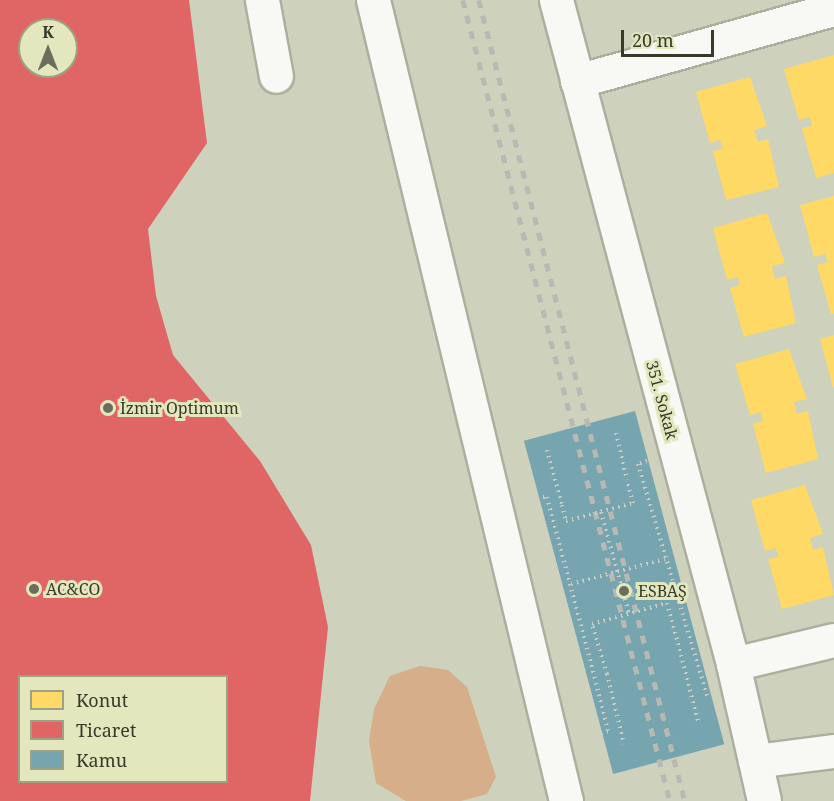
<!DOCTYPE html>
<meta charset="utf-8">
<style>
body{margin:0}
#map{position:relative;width:834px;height:801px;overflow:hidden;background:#ced1bb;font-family:"Noto Serif",serif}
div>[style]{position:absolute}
.green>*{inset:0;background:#d6ae8a}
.homes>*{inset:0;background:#ffd966}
.shops>*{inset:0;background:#e06666}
.public>*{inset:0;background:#76a5af;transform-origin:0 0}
.path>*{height:4px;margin-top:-2px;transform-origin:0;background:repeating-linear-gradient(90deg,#cccdc7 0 1.5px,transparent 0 6px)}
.roads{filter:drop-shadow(2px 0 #adaf9e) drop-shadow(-2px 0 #adaf9e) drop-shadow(0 2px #adaf9e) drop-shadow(0 -2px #adaf9e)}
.minor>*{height:33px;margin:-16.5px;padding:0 16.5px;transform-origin:16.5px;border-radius:16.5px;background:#f8f8f5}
.rail>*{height:4.5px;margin-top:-2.25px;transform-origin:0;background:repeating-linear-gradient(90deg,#b9b9b3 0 8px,transparent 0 16px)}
.path-bridge>*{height:4px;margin-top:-2px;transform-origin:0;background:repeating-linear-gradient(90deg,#cccdc7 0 1.5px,transparent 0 6px)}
.dots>*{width:16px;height:16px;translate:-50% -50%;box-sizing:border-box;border:3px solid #e2e7be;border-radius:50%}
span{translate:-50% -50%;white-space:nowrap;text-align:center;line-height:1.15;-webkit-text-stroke:6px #e2e7be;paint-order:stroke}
.street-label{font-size:16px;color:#383929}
.poi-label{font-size:16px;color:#383929}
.left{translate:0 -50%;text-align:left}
.legend{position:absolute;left:18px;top:675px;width:210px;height:108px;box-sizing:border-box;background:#e2e7be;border:2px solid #9ea182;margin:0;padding:8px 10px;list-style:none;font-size:18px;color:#383929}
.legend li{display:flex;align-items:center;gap:12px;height:30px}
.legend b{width:30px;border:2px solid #9ea182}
.north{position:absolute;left:18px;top:18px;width:60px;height:60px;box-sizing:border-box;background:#e2e7be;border:2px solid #9ea182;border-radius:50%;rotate:0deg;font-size:16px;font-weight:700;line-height:24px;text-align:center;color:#383929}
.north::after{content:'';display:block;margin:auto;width:21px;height:27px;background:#6c6e5c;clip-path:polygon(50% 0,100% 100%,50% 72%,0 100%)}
.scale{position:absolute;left:621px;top:30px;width:93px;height:27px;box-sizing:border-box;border:3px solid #383929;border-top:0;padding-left:8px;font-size:18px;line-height:21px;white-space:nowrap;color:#383929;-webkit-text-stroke:4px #e2e7be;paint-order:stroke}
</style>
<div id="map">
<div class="green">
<i style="clip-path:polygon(420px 666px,448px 670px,467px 687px,496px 777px,487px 794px,461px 801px,406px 801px,376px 783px,369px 741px,374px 709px,390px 676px)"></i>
</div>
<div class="homes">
<i style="clip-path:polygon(834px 55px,834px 173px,816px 178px,802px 128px,812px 126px,810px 117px,799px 120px,784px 69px)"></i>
<i style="clip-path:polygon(750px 77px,767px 126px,754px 130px,758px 142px,768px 139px,779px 187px,726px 200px,713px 151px,723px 148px,720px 140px,710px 143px,696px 92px)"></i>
<i style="clip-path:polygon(834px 196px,834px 314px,831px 314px,817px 265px,828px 262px,825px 254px,814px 257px,800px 205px)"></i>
<i style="clip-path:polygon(767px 213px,785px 263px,772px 266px,775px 279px,786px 276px,796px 323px,744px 337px,730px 288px,740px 285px,738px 277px,727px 280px,713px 228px)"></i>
<i style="clip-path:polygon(834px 335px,834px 387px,833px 387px,820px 339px)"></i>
<i style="clip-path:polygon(789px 349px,807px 399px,794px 402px,797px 414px,808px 411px,818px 459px,766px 473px,753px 424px,763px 421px,760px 412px,750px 415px,735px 364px)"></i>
<i style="clip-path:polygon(805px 485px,823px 534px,810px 538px,813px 550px,823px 547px,834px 595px,782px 609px,768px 559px,778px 557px,776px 548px,765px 551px,751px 500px)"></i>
</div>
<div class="shops">
<i style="clip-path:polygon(evenodd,0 0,189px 0,207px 143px,148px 229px,156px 296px,173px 355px,260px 461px,311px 545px,328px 627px,310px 801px,0 801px,0 0,30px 30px,66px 30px,66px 66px,30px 66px,30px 30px,0 0,20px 676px,226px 676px,226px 782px,20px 782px,20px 676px)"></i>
</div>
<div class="public">
<i style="left:635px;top:411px;width:345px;height:115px;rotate:75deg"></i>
</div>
<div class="path">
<i style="left:616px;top:433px;width:48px;rotate:76.8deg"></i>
<i style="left:547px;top:450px;width:57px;rotate:74.7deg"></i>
<i style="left:647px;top:461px;width:9px;rotate:162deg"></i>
<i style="left:638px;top:464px;width:242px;rotate:73.4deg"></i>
<i style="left:525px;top:498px;width:22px;rotate:-3deg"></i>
<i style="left:547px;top:497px;width:192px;rotate:75.2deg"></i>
<i style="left:596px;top:683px;width:49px;rotate:76deg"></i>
<i style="left:608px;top:731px;width:25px;rotate:162deg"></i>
<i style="left:601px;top:512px;width:106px;rotate:74.6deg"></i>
<i style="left:681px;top:655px;width:68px;rotate:75.6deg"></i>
<i style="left:607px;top:674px;width:72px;rotate:76.3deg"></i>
</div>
<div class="roads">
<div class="minor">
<i style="left:262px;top:0;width:77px;rotate:79.6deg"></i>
<i style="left:373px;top:0;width:824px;rotate:76.45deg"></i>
<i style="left:556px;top:0;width:687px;rotate:75.07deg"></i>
<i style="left:733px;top:664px;width:140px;rotate:77.2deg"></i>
<i style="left:577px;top:81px;width:267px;rotate:-15.7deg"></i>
<i style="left:733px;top:664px;width:104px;rotate:-13.4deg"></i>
<i style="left:755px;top:761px;width:80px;rotate:-7.2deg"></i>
</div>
</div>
<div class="rail">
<i style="left:463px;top:0;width:827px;rotate:75.51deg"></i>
<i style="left:479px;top:0;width:827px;rotate:75.58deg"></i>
</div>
<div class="path-bridge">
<i style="left:562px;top:505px;width:16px;rotate:76deg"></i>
<i style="left:566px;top:521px;width:69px;rotate:-15deg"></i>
<i style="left:633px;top:503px;width:24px;rotate:-105deg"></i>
<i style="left:571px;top:584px;width:97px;rotate:-14.9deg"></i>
<i style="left:607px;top:674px;width:52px;rotate:-106.7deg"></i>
<i style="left:592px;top:624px;width:78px;rotate:-15.6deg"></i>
<i style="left:667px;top:603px;width:54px;rotate:74.9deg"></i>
</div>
<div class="dots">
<i style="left:108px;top:408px;background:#6c6e5c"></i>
<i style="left:34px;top:589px;background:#6c6e5c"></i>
<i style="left:624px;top:591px;background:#6c6e5c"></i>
</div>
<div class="street-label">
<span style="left:662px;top:400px;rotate:75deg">351. Sokak</span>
</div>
<div class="poi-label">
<span class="left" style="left:120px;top:408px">İzmir Optimum</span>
<span class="left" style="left:46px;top:589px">AC&amp;CO</span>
<span class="left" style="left:638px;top:591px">ESBAŞ</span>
</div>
<ul class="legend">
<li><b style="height:16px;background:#ffd966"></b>Konut</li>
<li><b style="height:16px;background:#e06666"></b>Ticaret</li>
<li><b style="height:16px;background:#76a5af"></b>Kamu</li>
</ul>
<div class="north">K</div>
<div class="scale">20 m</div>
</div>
